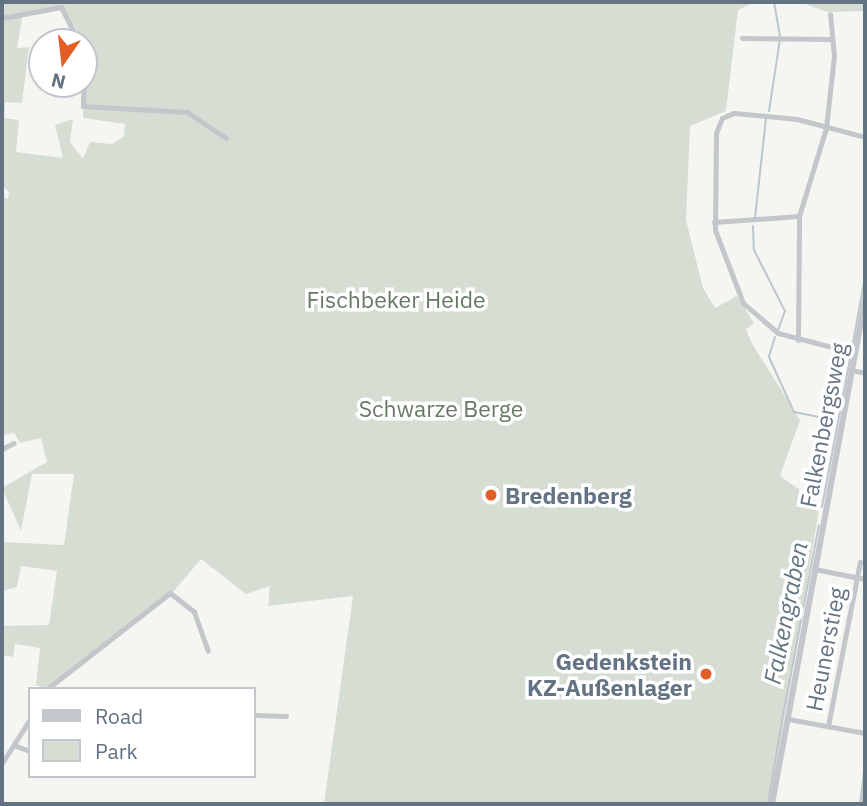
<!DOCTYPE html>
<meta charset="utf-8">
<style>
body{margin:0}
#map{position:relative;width:867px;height:806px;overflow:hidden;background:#f5f6f2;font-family:"IBM Plex Sans",sans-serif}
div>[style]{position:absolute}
.green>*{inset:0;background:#d6ddd3}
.stream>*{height:2px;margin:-1px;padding:0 1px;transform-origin:1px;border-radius:1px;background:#bcc6cc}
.minor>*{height:5px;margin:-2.5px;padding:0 2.5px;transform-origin:2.5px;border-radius:2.5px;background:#c3c6ca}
.tertiary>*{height:6px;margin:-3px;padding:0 3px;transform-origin:3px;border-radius:3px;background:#c3c6ca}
.dots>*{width:19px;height:19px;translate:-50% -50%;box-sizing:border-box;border:4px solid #fff;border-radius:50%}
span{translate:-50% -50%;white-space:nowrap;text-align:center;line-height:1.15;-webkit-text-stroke:7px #fff;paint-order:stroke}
.park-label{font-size:23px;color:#667a63}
.street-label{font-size:23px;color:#647383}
.poi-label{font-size:23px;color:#647383;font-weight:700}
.left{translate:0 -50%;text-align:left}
.right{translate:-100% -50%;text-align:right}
.water-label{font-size:24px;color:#607580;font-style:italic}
.frame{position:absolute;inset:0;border:4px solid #647383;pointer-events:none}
.legend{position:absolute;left:28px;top:687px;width:228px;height:91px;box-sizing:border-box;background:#fff;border:2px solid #c1c7cd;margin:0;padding:9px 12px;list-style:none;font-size:21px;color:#647383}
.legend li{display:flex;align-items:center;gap:14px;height:35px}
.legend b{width:35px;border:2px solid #c1c7cd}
.north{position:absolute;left:28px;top:28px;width:70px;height:70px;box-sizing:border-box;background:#fff;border:2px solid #c1c7cd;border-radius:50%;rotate:194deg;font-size:19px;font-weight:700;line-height:28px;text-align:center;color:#647383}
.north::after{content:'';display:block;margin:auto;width:24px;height:32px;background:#e35e24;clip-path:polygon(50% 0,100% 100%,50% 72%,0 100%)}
</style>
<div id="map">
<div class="green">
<i style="clip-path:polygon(evenodd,2px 2px,755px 2px,738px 10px,726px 111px,690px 126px,686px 220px,703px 288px,715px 308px,737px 296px,754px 323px,746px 329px,751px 342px,800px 420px,780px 476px,820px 504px,770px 804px,324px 804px,353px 596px,268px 606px,270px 586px,246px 594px,201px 559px,173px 592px,47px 689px,36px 685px,40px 648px,15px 644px,13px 657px,2px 655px,2px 626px,49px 625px,57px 571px,21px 566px,17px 587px,2px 591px,2px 542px,64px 545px,74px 474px,32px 474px,21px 531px,2px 488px,47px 462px,41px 438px,20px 443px,14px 433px,2px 435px,2px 196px,8px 199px,9px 192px,2px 185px,2px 2px,63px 8px,84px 42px,83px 118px,125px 124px,124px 136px,112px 144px,90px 142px,83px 159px,70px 142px,73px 119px,55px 125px,63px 158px,16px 152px,19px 120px,4px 118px,5px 102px,22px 103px,29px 47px,17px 48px,23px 13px,63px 8px)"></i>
<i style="clip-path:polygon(800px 2px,864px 2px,865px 11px,827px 12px)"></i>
</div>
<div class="stream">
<i style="left:774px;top:2px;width:35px;rotate:80deg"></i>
<i style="left:769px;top:111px;width:73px;rotate:-81.3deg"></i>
<i style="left:755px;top:218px;width:100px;rotate:-83.7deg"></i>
<i style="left:753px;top:226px;width:24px;rotate:88deg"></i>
<i style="left:754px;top:250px;width:68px;rotate:63.1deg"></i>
<i style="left:785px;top:311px;width:20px;rotate:110deg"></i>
<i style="left:775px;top:337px;width:21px;rotate:107deg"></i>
<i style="left:769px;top:357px;width:60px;rotate:65.6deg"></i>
<i style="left:794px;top:412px;width:41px;rotate:11.3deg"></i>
<i style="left:853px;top:343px;width:68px;rotate:-79.8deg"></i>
<i style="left:822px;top:507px;width:151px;rotate:-79.3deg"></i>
<i style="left:785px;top:706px;width:184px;rotate:-79.4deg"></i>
<i style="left:768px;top:804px;width:97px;rotate:-80.5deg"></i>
</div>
<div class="minor">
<i style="left:2px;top:18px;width:60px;rotate:-10.6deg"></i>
<i style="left:61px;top:7px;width:39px;rotate:63deg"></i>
<i style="left:742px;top:38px;width:90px;rotate:0.6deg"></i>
<i style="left:84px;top:76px;width:30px;rotate:92deg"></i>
<i style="left:83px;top:106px;width:104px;rotate:3.3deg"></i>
<i style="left:187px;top:112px;width:47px;rotate:33.7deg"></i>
<i style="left:714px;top:222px;width:85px;rotate:-4deg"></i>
<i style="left:798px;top:340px;width:124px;rotate:-89.5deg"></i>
<i style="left:799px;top:216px;width:92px;rotate:-72.9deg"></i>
<i style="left:826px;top:128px;width:72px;rotate:-83.7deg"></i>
<i style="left:834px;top:56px;width:42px;rotate:-95.4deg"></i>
<i style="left:855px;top:353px;width:80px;rotate:-165.4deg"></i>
<i style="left:778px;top:333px;width:46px;rotate:-139.4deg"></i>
<i style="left:743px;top:303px;width:78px;rotate:-111deg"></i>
<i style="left:715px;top:230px;width:97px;rotate:-89.4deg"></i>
<i style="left:716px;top:133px;width:16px;rotate:-68deg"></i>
<i style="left:722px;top:118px;width:13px;rotate:-23deg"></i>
<i style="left:734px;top:113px;width:63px;rotate:5.4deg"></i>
<i style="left:797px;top:119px;width:70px;rotate:14.8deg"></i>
<i style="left:851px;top:370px;width:14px;rotate:12deg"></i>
<i style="left:2px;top:449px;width:13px;rotate:-27deg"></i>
<i style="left:814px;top:569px;width:52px;rotate:11.1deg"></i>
<i style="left:47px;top:689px;width:156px;rotate:-38deg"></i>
<i style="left:170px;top:593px;width:31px;rotate:38deg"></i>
<i style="left:194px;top:612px;width:41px;rotate:70.3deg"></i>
<i style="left:254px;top:715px;width:32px;rotate:2deg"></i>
<i style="left:788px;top:719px;width:78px;rotate:10.3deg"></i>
<i style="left:828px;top:726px;width:167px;rotate:-79deg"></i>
<i style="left:16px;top:746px;width:15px;rotate:20deg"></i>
<i style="left:2px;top:763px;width:52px;rotate:-57.5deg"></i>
<i style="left:861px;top:804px;width:33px;rotate:-83deg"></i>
</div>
<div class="tertiary">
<i style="left:772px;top:804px;width:513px;rotate:-79.55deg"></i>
</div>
<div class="dots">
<i style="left:491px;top:495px;background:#e35e24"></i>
<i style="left:706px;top:674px;background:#e35e24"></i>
</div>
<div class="park-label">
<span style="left:396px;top:299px">Fischbeker Heide</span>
<span style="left:441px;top:408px">Schwarze Berge</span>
</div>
<div class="street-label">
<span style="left:823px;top:425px;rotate:-79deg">Falkenbergsweg</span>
<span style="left:825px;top:649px;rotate:-79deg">Heunerstieg</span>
</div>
<div class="poi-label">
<span class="left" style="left:505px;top:495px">Bredenberg</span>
<span class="right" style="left:692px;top:674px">Gedenkstein<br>KZ-Außenlager</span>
</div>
<div class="water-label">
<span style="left:786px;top:613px;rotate:-79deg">Falkengraben</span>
</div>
<div class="frame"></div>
<ul class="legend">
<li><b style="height:9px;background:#c3c6ca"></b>Road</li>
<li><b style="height:19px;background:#d6ddd3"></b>Park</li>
</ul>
<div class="north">N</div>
</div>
